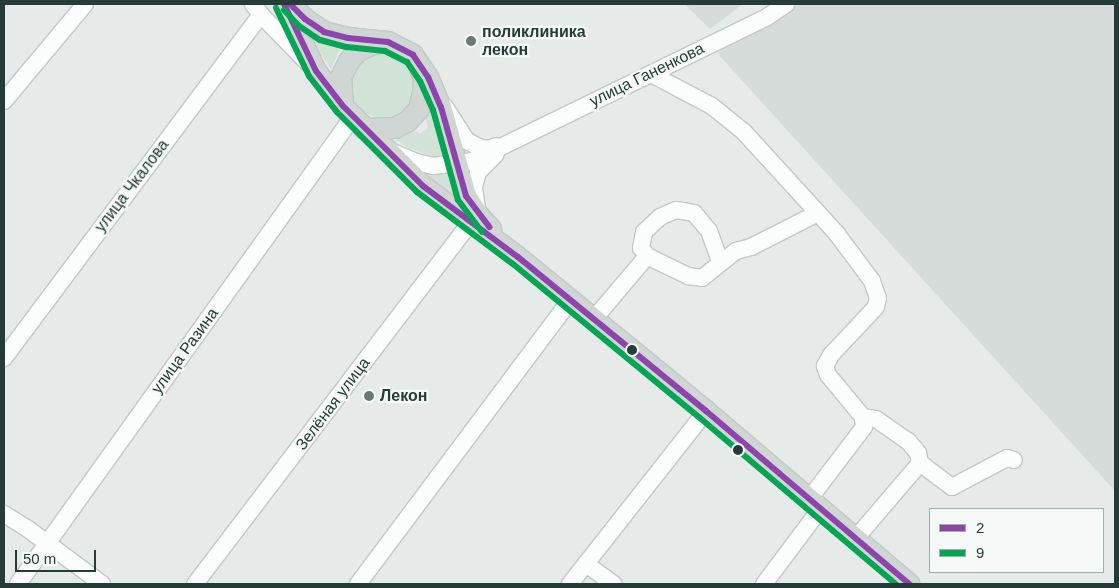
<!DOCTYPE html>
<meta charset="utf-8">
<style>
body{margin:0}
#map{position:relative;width:1119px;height:588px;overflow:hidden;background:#e6ebe9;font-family:Helvetica,sans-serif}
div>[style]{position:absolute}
.built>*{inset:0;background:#d5dcd9}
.green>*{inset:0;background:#d1e2d7}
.round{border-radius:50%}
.roads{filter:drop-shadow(1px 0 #c3c8c6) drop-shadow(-1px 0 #c3c8c6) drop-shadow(0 1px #c3c8c6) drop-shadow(0 -1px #c3c8c6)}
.minor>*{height:16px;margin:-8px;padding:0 8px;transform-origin:8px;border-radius:8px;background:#fbfcfc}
.major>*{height:20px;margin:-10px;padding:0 10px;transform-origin:10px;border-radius:10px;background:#cfd6d4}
.bus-1>*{height:6px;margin:-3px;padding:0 3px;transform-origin:3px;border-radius:3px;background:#8e44ad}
.bus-2>*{height:6px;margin:-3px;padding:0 3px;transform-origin:3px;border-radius:3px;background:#00a651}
.dots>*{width:14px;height:14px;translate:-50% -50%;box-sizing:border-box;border:2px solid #f5f9f7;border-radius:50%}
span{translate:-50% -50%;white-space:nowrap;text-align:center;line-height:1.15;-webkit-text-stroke:4.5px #f5f9f7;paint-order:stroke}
.poi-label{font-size:16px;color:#263c37;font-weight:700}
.left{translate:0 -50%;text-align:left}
.street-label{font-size:16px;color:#263c37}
.frame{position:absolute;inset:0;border:5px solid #263c37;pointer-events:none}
.legend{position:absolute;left:929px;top:508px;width:175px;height:65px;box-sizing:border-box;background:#f5f9f7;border:1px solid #a2adaa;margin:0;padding:6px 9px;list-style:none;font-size:15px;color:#263c37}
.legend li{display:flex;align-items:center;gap:10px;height:25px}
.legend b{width:25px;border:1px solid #a2adaa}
.scale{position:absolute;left:15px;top:550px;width:81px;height:22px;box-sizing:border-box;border:2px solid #263c37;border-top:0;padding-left:6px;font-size:15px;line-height:18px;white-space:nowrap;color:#263c37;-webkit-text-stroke:4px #f5f9f7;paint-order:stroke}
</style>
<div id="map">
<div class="built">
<i style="clip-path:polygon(685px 4px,743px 4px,710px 29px)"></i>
<i style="clip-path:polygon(799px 4px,1115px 4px,1115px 491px,717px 53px)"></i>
</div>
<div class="green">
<i style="clip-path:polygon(304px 28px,343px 43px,331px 69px)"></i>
<i class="round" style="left:350px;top:52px;width:66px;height:66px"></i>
<i style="clip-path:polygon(434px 107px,446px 152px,444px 157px,435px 158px,407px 147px,395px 139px,413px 130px,420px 134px,428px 128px,426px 119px)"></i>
<i style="clip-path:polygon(417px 169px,449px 172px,456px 201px)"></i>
</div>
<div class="roads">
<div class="minor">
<i style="left:253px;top:4px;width:14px;rotate:54deg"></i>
<i style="left:261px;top:15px;width:69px;rotate:45.6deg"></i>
<i style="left:651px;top:74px;width:69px;rotate:27.7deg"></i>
<i style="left:712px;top:106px;width:41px;rotate:39.1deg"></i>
<i style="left:744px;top:132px;width:138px;rotate:47.6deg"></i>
<i style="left:837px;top:234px;width:59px;rotate:53.3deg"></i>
<i style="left:872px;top:281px;width:18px;rotate:71deg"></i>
<i style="left:878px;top:298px;width:9px;rotate:103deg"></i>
<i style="left:876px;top:307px;width:66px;rotate:133.2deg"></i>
<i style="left:831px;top:355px;width:13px;rotate:119deg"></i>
<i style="left:825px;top:366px;width:9px;rotate:72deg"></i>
<i style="left:828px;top:375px;width:55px;rotate:50.2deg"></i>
<i style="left:863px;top:417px;width:10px;rotate:84deg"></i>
<i style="left:864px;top:427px;width:89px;rotate:127.3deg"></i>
<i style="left:4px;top:101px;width:126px;rotate:-50.1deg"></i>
<i style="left:445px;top:107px;width:40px;rotate:57.1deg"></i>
<i style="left:467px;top:141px;width:13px;rotate:27deg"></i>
<i style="left:479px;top:147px;width:9px;rotate:13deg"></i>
<i style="left:488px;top:149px;width:9px;rotate:-18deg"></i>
<i style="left:393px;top:152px;width:25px;rotate:23deg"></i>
<i style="left:416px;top:162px;width:17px;rotate:13deg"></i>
<i style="left:433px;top:166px;width:39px;rotate:-7deg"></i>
<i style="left:472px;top:161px;width:328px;rotate:-26deg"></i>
<i style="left:767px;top:17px;width:23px;rotate:-34deg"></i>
<i style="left:477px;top:209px;width:22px;rotate:-98deg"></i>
<i style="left:474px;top:187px;width:16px;rotate:-75deg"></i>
<i style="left:478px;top:172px;width:25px;rotate:-45deg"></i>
<i style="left:647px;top:256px;width:10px;rotate:-127deg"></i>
<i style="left:641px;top:248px;width:16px;rotate:-79deg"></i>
<i style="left:644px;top:232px;width:22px;rotate:-43deg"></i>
<i style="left:660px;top:217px;width:17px;rotate:-24deg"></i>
<i style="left:676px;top:210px;width:18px;rotate:9deg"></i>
<i style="left:694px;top:213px;width:23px;rotate:50deg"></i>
<i style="left:709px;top:231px;width:32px;rotate:70deg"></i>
<i style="left:593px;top:320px;width:84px;rotate:-49.8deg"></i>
<i style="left:647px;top:256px;width:46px;rotate:26deg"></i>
<i style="left:688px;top:276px;width:14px;rotate:8deg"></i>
<i style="left:702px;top:278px;width:43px;rotate:-38.5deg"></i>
<i style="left:736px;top:251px;width:16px;rotate:-15deg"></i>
<i style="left:751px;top:247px;width:75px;rotate:-26.9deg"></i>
<i style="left:4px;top:358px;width:429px;rotate:-53.2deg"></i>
<i style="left:863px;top:417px;width:13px;rotate:9deg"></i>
<i style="left:876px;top:419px;width:39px;rotate:35deg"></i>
<i style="left:908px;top:441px;width:16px;rotate:50deg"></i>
<i style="left:918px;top:453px;width:10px;rotate:79deg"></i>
<i style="left:4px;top:514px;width:28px;rotate:32deg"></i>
<i style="left:28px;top:529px;width:92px;rotate:36.6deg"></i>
<i style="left:856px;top:538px;width:99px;rotate:-49.5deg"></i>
<i style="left:920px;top:463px;width:40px;rotate:37deg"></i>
<i style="left:952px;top:487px;width:62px;rotate:-27.8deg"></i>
<i style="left:1007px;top:458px;width:7px;rotate:16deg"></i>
<i style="left:586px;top:564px;width:34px;rotate:36deg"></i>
<i style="left:18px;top:584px;width:573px;rotate:-54.37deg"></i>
<i style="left:195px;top:584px;width:454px;rotate:-52.7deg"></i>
<i style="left:358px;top:584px;width:354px;rotate:-53.2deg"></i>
<i style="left:570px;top:584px;width:220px;rotate:-51.8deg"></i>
<i style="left:764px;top:584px;width:95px;rotate:-53.1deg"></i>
</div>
<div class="major">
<i style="left:284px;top:4px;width:74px;rotate:64.5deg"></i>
<i style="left:316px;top:71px;width:44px;rotate:52.4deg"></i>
<i style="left:343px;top:106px;width:113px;rotate:45deg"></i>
<i style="left:423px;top:186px;width:119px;rotate:36.8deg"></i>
<i style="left:518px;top:257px;width:243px;rotate:39.3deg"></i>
<i style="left:706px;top:411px;width:267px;rotate:40.4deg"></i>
<i style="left:290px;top:4px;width:21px;rotate:45deg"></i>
<i style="left:305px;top:19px;width:23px;rotate:34deg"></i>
<i style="left:324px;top:32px;width:25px;rotate:14deg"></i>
<i style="left:348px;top:38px;width:40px;rotate:5.7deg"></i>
<i style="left:388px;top:42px;width:28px;rotate:27deg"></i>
<i style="left:413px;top:55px;width:27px;rotate:56deg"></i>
<i style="left:428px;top:77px;width:33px;rotate:67deg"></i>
<i style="left:441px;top:107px;width:92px;rotate:74.3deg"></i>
<i style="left:466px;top:196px;width:24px;rotate:57deg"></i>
<i style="left:479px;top:216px;width:18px;rotate:47deg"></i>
<i style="left:343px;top:106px;width:29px;rotate:-94deg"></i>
<i style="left:341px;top:77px;width:18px;rotate:-63deg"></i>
<i style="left:349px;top:61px;width:13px;rotate:-48deg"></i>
<i style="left:358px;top:51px;width:17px;rotate:-25deg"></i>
<i style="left:373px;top:44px;width:8px;rotate:-7deg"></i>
<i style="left:364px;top:129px;width:31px;rotate:-2deg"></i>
<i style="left:395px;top:128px;width:15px;rotate:-28deg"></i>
<i style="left:408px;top:121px;width:16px;rotate:-47deg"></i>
<i style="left:419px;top:109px;width:16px;rotate:-76deg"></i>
<i style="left:423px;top:93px;width:15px;rotate:-86deg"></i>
<i style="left:424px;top:78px;width:7px;rotate:-117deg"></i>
</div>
</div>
<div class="bus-1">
<i style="left:284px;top:4px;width:74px;rotate:64.5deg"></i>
<i style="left:316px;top:71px;width:44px;rotate:52.4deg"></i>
<i style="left:343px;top:106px;width:113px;rotate:45deg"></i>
<i style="left:423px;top:186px;width:119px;rotate:36.8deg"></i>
<i style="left:518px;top:257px;width:243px;rotate:39.3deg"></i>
<i style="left:706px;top:411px;width:267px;rotate:40.4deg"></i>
<i style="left:290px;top:4px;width:21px;rotate:45deg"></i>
<i style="left:305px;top:19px;width:23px;rotate:34deg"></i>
<i style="left:324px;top:32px;width:25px;rotate:14deg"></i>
<i style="left:348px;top:38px;width:40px;rotate:5.7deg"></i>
<i style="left:388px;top:42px;width:28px;rotate:27deg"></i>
<i style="left:413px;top:55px;width:27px;rotate:56deg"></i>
<i style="left:428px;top:77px;width:33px;rotate:67deg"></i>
<i style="left:441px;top:107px;width:92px;rotate:74.3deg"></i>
<i style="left:466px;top:196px;width:39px;rotate:53deg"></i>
</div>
<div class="bus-2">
<i style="left:276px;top:8px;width:76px;rotate:64.1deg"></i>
<i style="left:309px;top:76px;width:46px;rotate:52.1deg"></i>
<i style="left:337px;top:112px;width:113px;rotate:45deg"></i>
<i style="left:417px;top:192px;width:120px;rotate:36.9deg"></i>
<i style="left:513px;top:264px;width:242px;rotate:39.5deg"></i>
<i style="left:700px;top:418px;width:257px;rotate:40.3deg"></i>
<i style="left:284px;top:10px;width:22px;rotate:47deg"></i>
<i style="left:299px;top:26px;width:25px;rotate:34deg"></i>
<i style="left:320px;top:40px;width:28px;rotate:15deg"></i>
<i style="left:347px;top:47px;width:38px;rotate:6deg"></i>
<i style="left:385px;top:51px;width:25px;rotate:27deg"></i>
<i style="left:407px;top:62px;width:23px;rotate:56deg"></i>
<i style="left:420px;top:81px;width:32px;rotate:66deg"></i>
<i style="left:433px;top:110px;width:93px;rotate:74.5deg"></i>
<i style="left:458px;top:200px;width:40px;rotate:53deg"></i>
</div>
<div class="dots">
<i style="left:471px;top:41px;background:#697975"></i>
<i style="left:632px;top:350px;background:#263c37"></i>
<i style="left:369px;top:396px;background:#697975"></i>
<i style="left:738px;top:450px;background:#263c37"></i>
</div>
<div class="poi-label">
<span class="left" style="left:482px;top:41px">поликлиника<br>лекон</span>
<span class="left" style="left:380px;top:396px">Лекон</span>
</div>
<div class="street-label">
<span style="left:647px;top:75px;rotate:-26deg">улица Ганенкова</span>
<span style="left:132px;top:186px;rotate:-53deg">улица Чкалова</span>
<span style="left:185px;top:351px;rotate:-54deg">улица Разина</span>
<span style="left:333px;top:404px;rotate:-53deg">Зелёная улица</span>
</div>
<div class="frame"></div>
<ul class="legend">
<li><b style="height:6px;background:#8e44ad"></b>2</li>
<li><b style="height:6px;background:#00a651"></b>9</li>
</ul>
<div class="scale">50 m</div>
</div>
